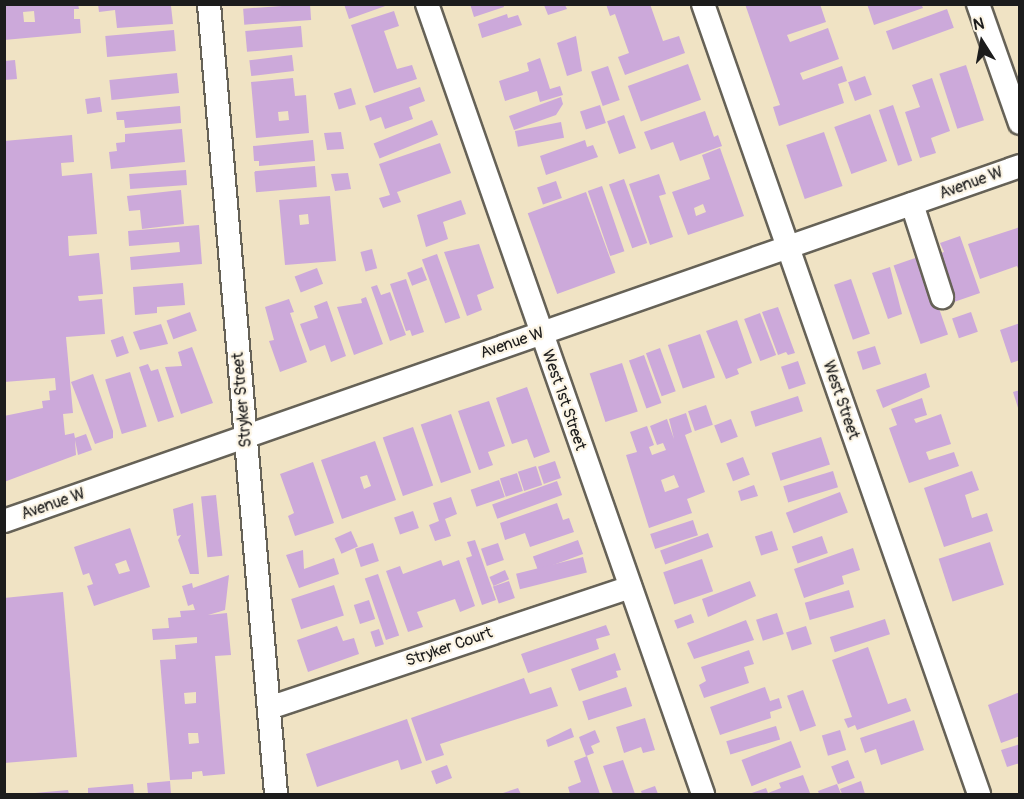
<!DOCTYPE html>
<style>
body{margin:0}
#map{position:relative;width:1024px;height:799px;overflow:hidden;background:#f0e3c4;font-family:Pangolin,sans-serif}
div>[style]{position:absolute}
.building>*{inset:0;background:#cca9da;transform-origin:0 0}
.roads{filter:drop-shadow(2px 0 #666257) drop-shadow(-2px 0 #666257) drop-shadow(0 2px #666257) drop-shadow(0 -2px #666257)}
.minor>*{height:22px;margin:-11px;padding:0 11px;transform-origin:11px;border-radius:11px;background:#fff}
span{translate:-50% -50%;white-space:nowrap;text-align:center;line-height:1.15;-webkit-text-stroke:4.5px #fcf5e5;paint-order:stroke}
.street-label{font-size:16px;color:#1c1c1c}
.frame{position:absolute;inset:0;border:6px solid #1c1c1c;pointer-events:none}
.north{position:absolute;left:952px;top:12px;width:60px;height:60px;-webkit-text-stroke:4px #fcf5e5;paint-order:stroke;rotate:349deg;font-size:16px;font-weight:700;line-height:24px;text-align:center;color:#1c1c1c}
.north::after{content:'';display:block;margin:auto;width:21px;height:27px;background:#1c1c1c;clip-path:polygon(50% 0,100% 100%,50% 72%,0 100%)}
</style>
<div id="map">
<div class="building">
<i style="clip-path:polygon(evenodd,4px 4px,78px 4px,79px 9px,74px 9px,74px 19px,80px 19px,81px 33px,4px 40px,4px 4px,34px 11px,35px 22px,24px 22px,23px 12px,34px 11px)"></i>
<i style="clip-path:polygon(98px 4px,171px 6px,173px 24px,117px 28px,115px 10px,99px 12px)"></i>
<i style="left:310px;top:4px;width:16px;height:67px;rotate:86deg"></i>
<i style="clip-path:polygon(344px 4px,388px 4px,388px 5px,349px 19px)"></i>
<i style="clip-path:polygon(470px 4px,503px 4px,504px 7px,474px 17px)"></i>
<i style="clip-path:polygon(606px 4px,650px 4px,663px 41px,679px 36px,685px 53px,625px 75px,618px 57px,629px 53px,615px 14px,610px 16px)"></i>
<i style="clip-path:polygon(745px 4px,820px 4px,826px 22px,787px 35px,790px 42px,828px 28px,839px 59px,800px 73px,803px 80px,842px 66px,847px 81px,838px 84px,844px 103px,779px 126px,773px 107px,780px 105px)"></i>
<i style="clip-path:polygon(867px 4px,921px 4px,923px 8px,874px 25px)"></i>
<i style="clip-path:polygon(544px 5px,565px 5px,567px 9px,548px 15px)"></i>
<i style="left:947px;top:9px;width:20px;height:65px;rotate:70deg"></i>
<i style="clip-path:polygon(394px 11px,399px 26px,384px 31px,397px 69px,412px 65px,417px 79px,374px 93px,351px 25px)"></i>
<i style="clip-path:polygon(507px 14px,508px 18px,518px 15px,522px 25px,482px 38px,478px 24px)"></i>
<i style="left:301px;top:26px;width:21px;height:56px;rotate:85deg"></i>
<i style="left:174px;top:30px;width:21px;height:69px;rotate:85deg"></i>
<i style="clip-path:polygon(576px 36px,582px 71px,567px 76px,557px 43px)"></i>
<i style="left:292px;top:55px;width:16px;height:43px;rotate:83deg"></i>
<i style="clip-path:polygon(540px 58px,550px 89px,560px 86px,563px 95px,540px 102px,537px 91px,505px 101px,499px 81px,529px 71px,527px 63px)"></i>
<i style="clip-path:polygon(15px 60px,17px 79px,4px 80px,4px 61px)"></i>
<i style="left:688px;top:64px;width:38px;height:64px;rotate:70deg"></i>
<i style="left:966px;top:65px;width:58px;height:28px;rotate:72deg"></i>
<i style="left:608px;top:66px;width:36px;height:18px;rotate:71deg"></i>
<i style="left:177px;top:73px;width:20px;height:68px;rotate:84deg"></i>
<i style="left:865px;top:76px;width:20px;height:18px;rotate:70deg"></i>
<i style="clip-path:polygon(evenodd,293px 78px,295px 96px,306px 95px,309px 133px,256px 138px,251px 82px,293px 78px,288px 111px,289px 120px,279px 121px,278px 112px,288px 111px)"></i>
<i style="clip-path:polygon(932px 78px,950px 131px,931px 138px,936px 153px,920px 158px,905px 112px,920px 107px,912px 85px)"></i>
<i style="clip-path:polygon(420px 87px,425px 101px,409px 107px,413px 119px,385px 129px,381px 117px,370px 121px,365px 106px)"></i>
<i style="left:351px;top:88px;width:17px;height:18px;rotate:73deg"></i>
<i style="left:100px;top:97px;width:15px;height:15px;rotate:82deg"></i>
<i style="clip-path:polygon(561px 97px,563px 104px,556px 115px,514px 130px,509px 116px)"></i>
<i style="left:600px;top:105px;width:19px;height:21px;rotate:72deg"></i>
<i style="left:893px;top:105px;width:59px;height:15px;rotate:71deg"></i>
<i style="clip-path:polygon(180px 106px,181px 123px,125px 128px,124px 120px,117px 120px,116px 112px)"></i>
<i style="clip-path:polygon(705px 111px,714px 137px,718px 135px,722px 146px,680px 161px,673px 142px,651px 150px,644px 132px)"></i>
<i style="left:870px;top:114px;width:50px;height:38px;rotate:70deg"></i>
<i style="left:624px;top:115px;width:35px;height:18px;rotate:70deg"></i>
<i style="left:432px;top:120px;width:16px;height:63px;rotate:68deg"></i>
<i style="left:561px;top:122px;width:16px;height:47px;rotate:79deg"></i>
<i style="clip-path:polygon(182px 129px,185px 162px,111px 169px,109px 152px,117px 151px,116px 143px,125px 142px,125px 134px)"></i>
<i style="clip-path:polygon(341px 132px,344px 149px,327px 150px,324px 133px)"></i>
<i style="left:824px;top:132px;width:57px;height:40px;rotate:71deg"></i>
<i style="clip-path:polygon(72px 135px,74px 162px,61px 163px,62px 176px,92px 173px,97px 234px,68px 236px,69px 256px,99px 253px,103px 294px,78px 296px,79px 301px,102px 299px,105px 334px,66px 337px,73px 413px,63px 414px,65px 435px,74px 433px,75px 438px,86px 434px,92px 450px,78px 455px,75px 440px,76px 455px,4px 482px,4px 416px,43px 408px,42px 401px,50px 400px,49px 391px,56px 390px,55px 378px,4px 382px,4px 141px)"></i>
<i style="clip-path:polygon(313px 140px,315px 161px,259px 166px,259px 161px,254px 161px,253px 146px)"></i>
<i style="clip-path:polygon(585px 140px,587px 147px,593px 145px,598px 157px,546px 175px,540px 156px)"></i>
<i style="clip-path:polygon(440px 143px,451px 173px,397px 192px,401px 202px,383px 208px,379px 198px,390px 195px,379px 164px)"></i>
<i style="clip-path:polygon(evenodd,720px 148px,744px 216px,688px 235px,672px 192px,710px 179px,702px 155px,720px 148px,703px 204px,706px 212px,696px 216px,694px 208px,703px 204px)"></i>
<i style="left:315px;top:166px;width:21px;height:61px;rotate:85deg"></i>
<i style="left:186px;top:170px;width:15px;height:57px;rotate:86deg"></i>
<i style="clip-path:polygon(348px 173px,351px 189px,335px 191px,331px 174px)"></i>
<i style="clip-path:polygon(659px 174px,666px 194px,659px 196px,673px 237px,650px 245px,629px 184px)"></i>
<i style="left:624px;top:179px;width:68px;height:16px;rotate:70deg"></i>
<i style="left:556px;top:181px;width:18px;height:20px;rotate:71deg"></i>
<i style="left:602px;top:186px;width:69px;height:15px;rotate:71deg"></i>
<i style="clip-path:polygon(181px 190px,184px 224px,142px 229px,140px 210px,129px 211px,127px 196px)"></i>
<i style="left:586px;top:192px;width:86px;height:62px;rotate:70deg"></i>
<i style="clip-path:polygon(evenodd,330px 196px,336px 261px,285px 265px,279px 200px,330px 196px,308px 214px,309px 224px,300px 225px,299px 215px,308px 214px)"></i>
<i style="clip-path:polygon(461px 200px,466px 214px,443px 222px,448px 239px,426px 247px,417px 215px)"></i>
<i style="clip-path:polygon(199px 225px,202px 264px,131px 270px,130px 257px,180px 252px,179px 242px,129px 246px,128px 231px)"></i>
<i style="clip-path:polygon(1020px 227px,1020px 273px,1017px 266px,980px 279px,968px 244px)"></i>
<i style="clip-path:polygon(960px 236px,980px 293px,954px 302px,938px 254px,944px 252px,940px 243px)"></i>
<i style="clip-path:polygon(479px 244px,494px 288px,477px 295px,482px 310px,467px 316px,444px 252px)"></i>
<i style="left:372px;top:249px;width:20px;height:12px;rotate:75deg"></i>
<i style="left:437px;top:254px;width:68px;height:16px;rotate:70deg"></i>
<i style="left:921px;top:256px;width:83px;height:29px;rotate:71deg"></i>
<i style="left:422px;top:267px;width:14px;height:16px;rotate:69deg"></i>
<i style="clip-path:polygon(890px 267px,902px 314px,888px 319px,872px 273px)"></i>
<i style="left:317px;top:268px;width:17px;height:24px;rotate:69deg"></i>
<i style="clip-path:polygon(406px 279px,424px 332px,412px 336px,410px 330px,406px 331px,390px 284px)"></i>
<i style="left:851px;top:279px;width:58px;height:18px;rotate:71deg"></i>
<i style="clip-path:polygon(183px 283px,185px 305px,157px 307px,157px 313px,135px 315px,133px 287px)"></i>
<i style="clip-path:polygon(377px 285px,381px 295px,390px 292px,406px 335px,390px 341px,371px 287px)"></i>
<i style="clip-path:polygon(366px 297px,383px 344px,354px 355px,337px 307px,362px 303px,361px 299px)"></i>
<i style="clip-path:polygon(289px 299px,294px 312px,290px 313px,307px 362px,280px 372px,269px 341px,274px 340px,265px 307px)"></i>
<i style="clip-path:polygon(327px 301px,346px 356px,331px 362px,325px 345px,310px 351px,300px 324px,318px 318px,314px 306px)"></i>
<i style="clip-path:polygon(778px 307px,795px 353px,788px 355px,786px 352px,778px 355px,762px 312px)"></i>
<i style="left:190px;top:312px;width:20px;height:25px;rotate:70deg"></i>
<i style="left:971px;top:312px;width:21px;height:20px;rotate:71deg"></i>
<i style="left:760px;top:313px;width:45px;height:17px;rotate:69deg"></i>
<i style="clip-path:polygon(737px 320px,752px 363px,737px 369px,739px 374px,726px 379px,706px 331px)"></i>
<i style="clip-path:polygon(1020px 323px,1020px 360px,1011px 363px,1000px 330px)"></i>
<i style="clip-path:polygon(161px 324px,168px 344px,140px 350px,133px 332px)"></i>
<i style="left:700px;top:334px;width:46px;height:34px;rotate:71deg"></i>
<i style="left:123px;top:336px;width:18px;height:13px;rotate:71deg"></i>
<i style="left:875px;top:346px;width:19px;height:19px;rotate:72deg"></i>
<i style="clip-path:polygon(192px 347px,213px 403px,181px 414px,165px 367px,182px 366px,178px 352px)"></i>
<i style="left:660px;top:348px;width:46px;height:15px;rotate:70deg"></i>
<i style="left:644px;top:355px;width:51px;height:16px;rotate:70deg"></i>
<i style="left:798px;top:361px;width:24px;height:18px;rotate:71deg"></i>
<i style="left:622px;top:363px;width:51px;height:34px;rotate:72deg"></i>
<i style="clip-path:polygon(148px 364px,151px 371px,158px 369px,174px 417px,158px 422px,139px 367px)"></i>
<i style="left:130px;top:372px;width:57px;height:26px;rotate:73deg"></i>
<i style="clip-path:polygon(926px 373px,930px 387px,883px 408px,876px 390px)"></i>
<i style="clip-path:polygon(93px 374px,113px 431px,113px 438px,95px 444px,71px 382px)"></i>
<i style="clip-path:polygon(527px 387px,550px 452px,534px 458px,527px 439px,512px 444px,496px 398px)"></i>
<i style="clip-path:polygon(1020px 390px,1020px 411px,1019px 411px,1013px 392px)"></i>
<i style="left:798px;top:396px;width:16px;height:50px;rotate:72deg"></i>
<i style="clip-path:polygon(922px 398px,927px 415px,914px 419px,916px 423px,941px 414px,951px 444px,926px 452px,929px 460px,954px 452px,959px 466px,909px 483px,889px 428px,897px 425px,891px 409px)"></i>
<i style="clip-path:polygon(489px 401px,505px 446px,488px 452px,493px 465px,479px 470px,458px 411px)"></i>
<i style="left:706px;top:405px;width:21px;height:19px;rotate:71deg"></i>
<i style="clip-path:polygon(evenodd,686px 413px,692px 432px,685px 435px,705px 492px,687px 499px,692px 513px,649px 528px,626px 455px,637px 452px,630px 432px,647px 426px,654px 445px,649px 447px,652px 455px,666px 450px,663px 443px,657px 445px,650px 426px,667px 419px,674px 439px,669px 419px,686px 413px,674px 475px,679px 487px,665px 492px,661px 480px,674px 475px)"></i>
<i style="left:451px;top:414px;width:62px;height:32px;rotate:71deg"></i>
<i style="left:731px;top:419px;width:19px;height:18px;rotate:69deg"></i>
<i style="left:413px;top:427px;width:62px;height:32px;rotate:71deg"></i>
<i style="left:821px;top:437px;width:29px;height:52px;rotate:72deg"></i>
<i style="clip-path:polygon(evenodd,375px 441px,396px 500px,342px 519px,321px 460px,375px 441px,367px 475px,371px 486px,364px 489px,360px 477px,367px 475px)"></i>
<i style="left:743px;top:457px;width:19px;height:18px;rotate:69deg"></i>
<i style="left:555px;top:461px;width:18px;height:18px;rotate:71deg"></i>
<i style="clip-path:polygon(313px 462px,334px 523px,295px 536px,288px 516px,294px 513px,280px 474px)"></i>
<i style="left:536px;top:466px;width:20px;height:19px;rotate:72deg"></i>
<i style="left:833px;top:471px;width:17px;height:52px;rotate:73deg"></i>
<i style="clip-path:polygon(972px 471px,979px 490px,965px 495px,972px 518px,987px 513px,993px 531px,944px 547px,924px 488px)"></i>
<i style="left:517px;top:473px;width:19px;height:18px;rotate:72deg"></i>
<i style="left:499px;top:480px;width:18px;height:30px;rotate:71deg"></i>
<i style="left:557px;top:481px;width:15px;height:69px;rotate:70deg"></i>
<i style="clip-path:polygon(754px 485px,758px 496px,741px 501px,738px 491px)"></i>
<i style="left:840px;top:492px;width:22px;height:58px;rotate:69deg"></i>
<i style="left:216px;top:495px;width:61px;height:15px;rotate:84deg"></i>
<i style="clip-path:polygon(451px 497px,457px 514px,445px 519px,451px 536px,435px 541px,429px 525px,439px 521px,433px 503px)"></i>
<i style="clip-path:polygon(193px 503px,199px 574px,190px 574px,178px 540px,181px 535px,177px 536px,173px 509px)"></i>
<i style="clip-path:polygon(557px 503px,563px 520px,569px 518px,574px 532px,530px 547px,525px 533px,505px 540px,500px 523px)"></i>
<i style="left:413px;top:511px;width:18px;height:20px;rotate:71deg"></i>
<i style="left:693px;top:520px;width:16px;height:45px;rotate:72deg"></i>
<i style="clip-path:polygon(evenodd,130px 528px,150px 587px,94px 606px,87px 586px,93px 584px,89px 573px,83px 575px,74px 547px,130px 528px,126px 560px,130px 571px,119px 574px,115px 564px,126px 560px)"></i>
<i style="left:351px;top:531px;width:17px;height:18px;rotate:66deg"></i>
<i style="left:772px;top:531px;width:20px;height:18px;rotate:72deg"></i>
<i style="left:708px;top:533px;width:15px;height:51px;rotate:70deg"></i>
<i style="left:822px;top:536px;width:18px;height:32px;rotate:71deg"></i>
<i style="clip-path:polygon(475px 540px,496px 600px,482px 605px,466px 558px,472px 556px,467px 542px)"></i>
<i style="left:578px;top:540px;width:15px;height:48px;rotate:70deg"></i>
<i style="left:990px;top:542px;width:45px;height:54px;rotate:72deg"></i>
<i style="left:373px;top:543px;width:19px;height:19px;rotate:72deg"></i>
<i style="left:498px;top:543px;width:18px;height:18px;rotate:71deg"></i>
<i style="clip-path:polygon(853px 548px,860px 570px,842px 576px,844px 584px,804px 598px,794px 569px)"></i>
<i style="clip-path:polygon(303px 550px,304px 569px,334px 558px,339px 574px,299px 588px,286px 555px)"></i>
<i style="left:583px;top:557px;width:16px;height:69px;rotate:76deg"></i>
<i style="left:702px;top:559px;width:34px;height:41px;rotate:71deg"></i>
<i style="clip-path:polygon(441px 560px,443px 566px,459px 560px,475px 606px,460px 612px,455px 599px,417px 612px,423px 627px,408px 632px,386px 571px,400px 566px,403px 574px)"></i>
<i style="left:505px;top:570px;width:10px;height:17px;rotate:66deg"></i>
<i style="left:378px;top:574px;width:65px;height:14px;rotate:71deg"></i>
<i style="clip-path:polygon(evenodd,229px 575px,225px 610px,208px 615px,227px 613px,231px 655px,215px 656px,225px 774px,203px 776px,202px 771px,192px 772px,192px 779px,170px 780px,160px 660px,176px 659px,175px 645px,197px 643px,197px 637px,153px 640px,152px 629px,169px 628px,168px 618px,181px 617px,180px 611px,195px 610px,193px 604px,188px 606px,182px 586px,192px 583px,193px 588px,229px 575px,196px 692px,196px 703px,185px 704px,184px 693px,196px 692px,229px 575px,188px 733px,198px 733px,199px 743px,189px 744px,188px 733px)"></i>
<i style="left:509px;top:581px;width:18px;height:17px;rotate:71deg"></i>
<i style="clip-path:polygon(750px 581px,756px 596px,708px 617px,702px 599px)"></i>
<i style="left:334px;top:585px;width:32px;height:45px;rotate:72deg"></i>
<i style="left:849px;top:590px;width:18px;height:46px;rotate:74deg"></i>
<i style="clip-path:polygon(63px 592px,77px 757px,4px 763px,4px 598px)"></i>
<i style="left:369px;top:600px;width:20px;height:16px;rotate:72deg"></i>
<i style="left:777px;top:613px;width:22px;height:22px;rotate:72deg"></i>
<i style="left:691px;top:614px;width:9px;height:18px;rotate:69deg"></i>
<i style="left:885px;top:619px;width:16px;height:58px;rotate:72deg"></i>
<i style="clip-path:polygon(746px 620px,754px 640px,694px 659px,687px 643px)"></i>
<i style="clip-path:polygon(606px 625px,610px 635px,596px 639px,599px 649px,528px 673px,521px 654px)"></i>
<i style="clip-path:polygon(337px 626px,343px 641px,354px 638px,359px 654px,308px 672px,297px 640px)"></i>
<i style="left:806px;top:626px;width:19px;height:21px;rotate:72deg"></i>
<i style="left:379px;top:629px;width:16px;height:9px;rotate:72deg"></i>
<i style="clip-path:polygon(868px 647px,888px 704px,906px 698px,911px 711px,857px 730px,855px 725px,848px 728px,844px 719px,852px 717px,832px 660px)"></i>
<i style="clip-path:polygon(749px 650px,754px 664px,744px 667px,749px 683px,704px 698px,699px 685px,706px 681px,701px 667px)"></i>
<i style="clip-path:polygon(615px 653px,621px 670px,616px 671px,618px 677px,579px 691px,571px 669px)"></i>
<i style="clip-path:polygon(524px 678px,530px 694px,551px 687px,558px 706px,440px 744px,444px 755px,426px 761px,411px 718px)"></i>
<i style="left:626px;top:687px;width:20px;height:46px;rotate:72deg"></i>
<i style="clip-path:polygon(765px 687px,770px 701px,779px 698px,782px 708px,770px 712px,771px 718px,720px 735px,710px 707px)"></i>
<i style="left:803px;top:690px;width:38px;height:17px;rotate:70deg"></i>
<i style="clip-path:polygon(1020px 692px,1020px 736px,1001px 743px,988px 705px)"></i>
<i style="clip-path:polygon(645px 718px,655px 750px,643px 753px,641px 747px,624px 753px,616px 727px)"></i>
<i style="clip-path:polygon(407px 719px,422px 763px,401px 770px,398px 760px,317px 787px,306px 754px)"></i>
<i style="clip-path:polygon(914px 720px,924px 750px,881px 765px,876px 749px,865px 753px,860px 738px)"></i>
<i style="left:776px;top:726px;width:14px;height:52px;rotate:73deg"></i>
<i style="clip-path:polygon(571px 728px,574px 737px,548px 747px,546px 740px)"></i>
<i style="clip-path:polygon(595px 730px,600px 742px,591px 746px,594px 753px,586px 756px,579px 737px)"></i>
<i style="left:840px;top:730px;width:21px;height:19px;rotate:73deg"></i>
<i style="left:791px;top:741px;width:28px;height:53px;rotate:69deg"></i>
<i style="clip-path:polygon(1020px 744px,1020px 763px,1007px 767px,1001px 750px)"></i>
<i style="clip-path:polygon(587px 756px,600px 794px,570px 794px,568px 787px,581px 782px,574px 761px)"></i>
<i style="clip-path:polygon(623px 760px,635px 794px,613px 794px,603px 766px)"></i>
<i style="left:848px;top:760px;width:19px;height:18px;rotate:69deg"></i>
<i style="left:447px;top:765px;width:14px;height:17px;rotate:69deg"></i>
<i style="clip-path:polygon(803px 775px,810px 793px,749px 794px,766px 788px,768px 793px,781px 788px,779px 783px)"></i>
<i style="clip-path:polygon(170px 781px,171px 794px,148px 794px,147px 783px)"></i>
<i style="clip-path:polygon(861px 781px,865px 794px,842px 794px,840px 789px)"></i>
<i style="clip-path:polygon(133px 784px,134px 794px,88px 794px,88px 788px)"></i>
<i style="clip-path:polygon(837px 784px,841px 794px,819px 794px,818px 791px)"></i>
<i style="clip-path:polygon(655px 786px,658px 794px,642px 794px,641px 791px)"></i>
<i style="clip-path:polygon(518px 788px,521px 794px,500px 794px)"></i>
<i style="clip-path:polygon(68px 790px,69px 794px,35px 794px,35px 793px)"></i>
</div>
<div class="roads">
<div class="minor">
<i style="left:209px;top:4px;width:793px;rotate:85.15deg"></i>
<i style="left:427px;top:4px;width:837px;rotate:70.74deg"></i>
<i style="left:703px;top:4px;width:837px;rotate:70.74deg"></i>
<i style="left:978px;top:4px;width:126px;rotate:70.6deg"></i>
<i style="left:912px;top:204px;width:98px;rotate:72.1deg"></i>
<i style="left:4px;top:521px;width:1076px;rotate:-19.26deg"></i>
<i style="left:269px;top:708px;width:381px;rotate:-18.5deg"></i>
</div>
</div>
<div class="street-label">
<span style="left:971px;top:183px;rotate:-20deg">Avenue W</span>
<span style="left:512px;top:343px;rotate:-19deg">Avenue W</span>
<span style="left:242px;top:400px;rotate:-95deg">Stryker Street</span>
<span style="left:564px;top:400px;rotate:71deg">West 1st Street</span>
<span style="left:841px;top:400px;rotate:71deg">West Street</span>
<span style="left:53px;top:504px;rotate:-19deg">Avenue W</span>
<span style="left:449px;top:647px;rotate:-19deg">Stryker Court</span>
</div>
<div class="frame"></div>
<div class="north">N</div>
</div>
